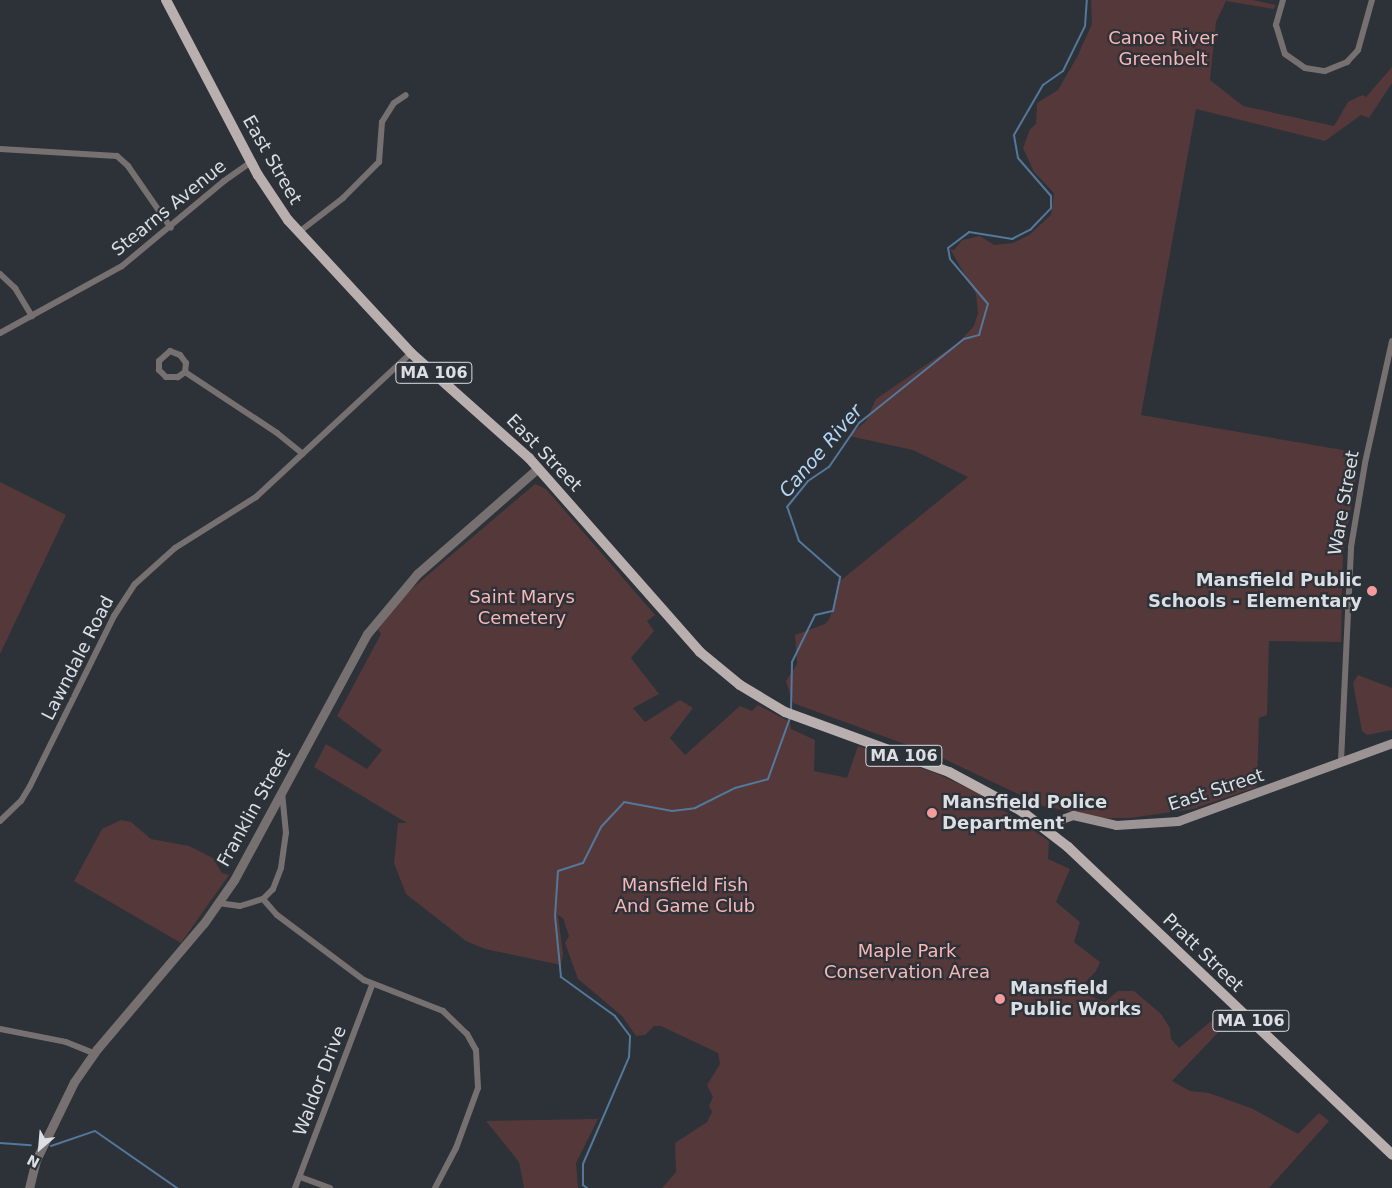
<!DOCTYPE html>
<style>
body{margin:0}
#map{position:relative;width:1392px;height:1188px;overflow:hidden;background:#2c3238;font-family:"DejaVu Sans",sans-serif}
div>[style]{position:absolute}
.green>*{inset:0;background:#553839}
.stream>*{height:2px;margin:-1px;padding:0 1px;transform-origin:1px;border-radius:1px;background:#54789b}
.minor>*{height:6px;margin:-3px;padding:0 3px;transform-origin:3px;border-radius:3px;background:#767170}
.tertiary>*{height:9px;margin:-4.5px;padding:0 4.5px;transform-origin:4.5px;border-radius:4.5px;background:#767170}
.secondary>*{height:9px;margin:-4.5px;padding:0 4.5px;transform-origin:4.5px;border-radius:4.5px;background:#9c9494}
.primary>*{height:10px;margin:-5px;padding:0 5px;transform-origin:5px;border-radius:5px;background:#b9afaf}
.dots>*{width:14px;height:14px;translate:-50% -50%;box-sizing:border-box;border:2px solid #2c3238;border-radius:50%}
span{translate:-50% -50%;white-space:nowrap;text-align:center;line-height:1.15;-webkit-text-stroke:4.5px #2c3238;paint-order:stroke}
.shield-label span{padding:1px 4px;background:#2c3238;border:1px solid;border-radius:4px;-webkit-text-stroke-width:0}
.shield-label{font-size:16px;color:#dbdfe3;font-weight:700}
.park-label{font-size:18px;color:#fab7b7}
.street-label{font-size:18px;color:#dbdfe3}
.poi-label{font-size:18px;color:#dbdfe3;font-weight:700}
.right{translate:-100% -50%;text-align:right}
.left{translate:0 -50%;text-align:left}
.water-label{font-size:19px;color:#b4d6f7;font-style:italic}
.north{position:absolute;left:15px;top:1123px;width:50px;height:50px;-webkit-text-stroke:4px #2c3238;paint-order:stroke;rotate:207deg;font-size:14px;font-weight:700;line-height:20px;text-align:center;color:#dbdfe3}
.north::after{content:'';display:block;margin:auto;width:18px;height:22px;background:#dbdfe3;clip-path:polygon(50% 0,100% 100%,50% 72%,0 100%)}
</style>
<div id="map">
<div class="green">
<i style="clip-path:polygon(1091px 0,1253px 0,1276px 5px,1274px 9px,1226px 1px,1216px 22px,1210px 80px,1243px 106px,1334px 126px,1348px 102px,1362px 95px,1366px 97px,1392px 67px,1392px 83px,1369px 118px,1361px 115px,1325px 141px,1196px 109px,1141px 415px,1360px 453px,1343px 555px,1341px 642px,1269px 641px,1267px 715px,1259px 718px,1257px 787px,1193px 809px,1130px 818px,1102px 818px,1043px 806px,940px 757px,793px 703px,786px 681px,797px 664px,795px 635px,825px 624px,830px 618px,840px 581px,968px 477px,913px 450px,849px 436px,866px 421px,876px 399px,958px 343px,974px 326px,978px 313px,976px 294px,950px 249px,954px 250px,962px 240px,980px 236px,994px 245px,1013px 243px,1029px 235px,1051px 215px,1054px 193px,1034px 172px,1023px 148px,1030px 129px,1036px 124px,1037px 103px,1058px 90px,1077px 57px,1092px 24px)"></i>
<i style="clip-path:polygon(0 482px,66px 515px,0 654px)"></i>
<i style="clip-path:polygon(535px 484px,546px 489px,655px 615px,647px 621px,654px 631px,631px 658px,659px 694px,633px 708px,645px 722px,680px 700px,693px 708px,670px 738px,685px 755px,740px 706px,752px 711px,758px 705px,790px 722px,791px 729px,815px 740px,814px 771px,847px 778px,858px 746px,938px 774px,978px 793px,1049px 841px,1048px 859px,1070px 869px,1056px 902px,1080px 922px,1074px 942px,1100px 962px,1096px 971px,1085px 983px,1085px 989px,1093px 997px,1105px 1002px,1118px 991px,1134px 991px,1161px 1014px,1170px 1028px,1171px 1039px,1179px 1048px,1221px 1013px,1229px 1021px,1172px 1081px,1190px 1091px,1209px 1093px,1253px 1109px,1298px 1134px,1319px 1113px,1329px 1121px,1269px 1188px,662px 1188px,676px 1172px,675px 1143px,707px 1122px,712px 1112px,709px 1106px,713px 1097px,707px 1085px,720px 1064px,718px 1053px,661px 1026px,654px 1026px,645px 1035px,636px 1036px,622px 1016px,578px 979px,565px 943px,569px 936px,563px 918px,558px 915px,563px 954px,561px 965px,485px 949px,466px 941px,406px 894px,394px 863px,398px 823px,407px 823px,314px 767px,326px 744px,367px 769px,382px 750px,337px 716px,381px 634px,378px 630px,402px 597px)"></i>
<i style="clip-path:polygon(1358px 675px,1392px 688px,1392px 730px,1367px 735px,1362px 731px,1353px 683px)"></i>
<i style="clip-path:polygon(121px 820px,131px 822px,151px 839px,189px 846px,213px 858px,222px 873px,229px 875px,181px 943px,74px 881px,102px 829px)"></i>
<i style="clip-path:polygon(598px 1119px,576px 1163px,578px 1188px,524px 1188px,519px 1162px,486px 1121px)"></i>
</div>
<div class="stream">
<i style="left:791px;top:711px;width:49px;rotate:-88.8deg"></i>
<i style="left:792px;top:662px;width:52px;rotate:-63.9deg"></i>
<i style="left:815px;top:615px;width:18px;rotate:-13deg"></i>
<i style="left:833px;top:611px;width:35px;rotate:-78deg"></i>
<i style="left:840px;top:577px;width:55px;rotate:-138.7deg"></i>
<i style="left:799px;top:541px;width:36px;rotate:-109deg"></i>
<i style="left:787px;top:507px;width:33px;rotate:-51deg"></i>
<i style="left:808px;top:481px;width:25px;rotate:-34deg"></i>
<i style="left:829px;top:467px;width:53px;rotate:-55.7deg"></i>
<i style="left:859px;top:423px;width:134px;rotate:-38.7deg"></i>
<i style="left:964px;top:339px;width:16px;rotate:-15deg"></i>
<i style="left:979px;top:335px;width:32px;rotate:-74deg"></i>
<i style="left:988px;top:304px;width:59px;rotate:-130.2deg"></i>
<i style="left:950px;top:259px;width:11px;rotate:-100deg"></i>
<i style="left:948px;top:248px;width:26px;rotate:-37deg"></i>
<i style="left:969px;top:232px;width:44px;rotate:9.2deg"></i>
<i style="left:1012px;top:239px;width:20px;rotate:-27deg"></i>
<i style="left:1030px;top:230px;width:30px;rotate:-46deg"></i>
<i style="left:1051px;top:208px;width:12px;rotate:-90deg"></i>
<i style="left:1051px;top:196px;width:50px;rotate:-131deg"></i>
<i style="left:1018px;top:158px;width:23px;rotate:-100deg"></i>
<i style="left:1014px;top:135px;width:58px;rotate:-59.9deg"></i>
<i style="left:1043px;top:85px;width:24px;rotate:-35deg"></i>
<i style="left:1063px;top:71px;width:50px;rotate:-63.9deg"></i>
<i style="left:1085px;top:26px;width:26px;rotate:-86deg"></i>
<i style="left:0;top:1143px;width:31px;rotate:4deg"></i>
<i style="left:51px;top:1146px;width:46px;rotate:-18.8deg"></i>
<i style="left:95px;top:1131px;width:100px;rotate:34.8deg"></i>
<i style="left:587px;top:1188px;width:5px;rotate:-143deg"></i>
<i style="left:583px;top:1185px;width:21px;rotate:-90deg"></i>
<i style="left:583px;top:1164px;width:116px;rotate:-66.7deg"></i>
<i style="left:629px;top:1057px;width:21px;rotate:-87deg"></i>
<i style="left:630px;top:1036px;width:25px;rotate:-127deg"></i>
<i style="left:615px;top:1016px;width:67px;rotate:-144.2deg"></i>
<i style="left:561px;top:977px;width:61px;rotate:-95.6deg"></i>
<i style="left:555px;top:916px;width:45px;rotate:-86.2deg"></i>
<i style="left:558px;top:871px;width:26px;rotate:-18deg"></i>
<i style="left:583px;top:863px;width:40px;rotate:-63.4deg"></i>
<i style="left:601px;top:827px;width:34px;rotate:-47deg"></i>
<i style="left:624px;top:802px;width:49px;rotate:10.6deg"></i>
<i style="left:672px;top:811px;width:23px;rotate:-7deg"></i>
<i style="left:695px;top:808px;width:45px;rotate:-26.6deg"></i>
<i style="left:735px;top:788px;width:34px;rotate:-15deg"></i>
<i style="left:768px;top:779px;width:65px;rotate:-70.2deg"></i>
</div>
<div class="minor">
<i style="left:1283px;top:0;width:26px;rotate:106deg"></i>
<i style="left:1276px;top:25px;width:30px;rotate:73deg"></i>
<i style="left:1285px;top:54px;width:24px;rotate:35deg"></i>
<i style="left:1305px;top:68px;width:20px;rotate:9deg"></i>
<i style="left:1325px;top:71px;width:24px;rotate:-22deg"></i>
<i style="left:1347px;top:62px;width:16px;rotate:-47deg"></i>
<i style="left:1358px;top:50px;width:52px;rotate:-74.4deg"></i>
<i style="left:0;top:149px;width:117px;rotate:3.4deg"></i>
<i style="left:117px;top:156px;width:15px;rotate:42deg"></i>
<i style="left:128px;top:166px;width:75px;rotate:55.3deg"></i>
<i style="left:299px;top:232px;width:56px;rotate:-37.7deg"></i>
<i style="left:343px;top:198px;width:51px;rotate:-45deg"></i>
<i style="left:379px;top:162px;width:40px;rotate:-85.7deg"></i>
<i style="left:382px;top:122px;width:22px;rotate:-58deg"></i>
<i style="left:394px;top:103px;width:14px;rotate:-34deg"></i>
<i style="left:0;top:274px;width:21px;rotate:43deg"></i>
<i style="left:15px;top:288px;width:33px;rotate:59deg"></i>
<i style="left:0;top:333px;width:139px;rotate:-28.8deg"></i>
<i style="left:122px;top:266px;width:133px;rotate:-39.8deg"></i>
<i style="left:224px;top:181px;width:33px;rotate:-35deg"></i>
<i style="left:185px;top:372px;width:9px;rotate:144deg"></i>
<i style="left:178px;top:377px;width:12px;rotate:180deg"></i>
<i style="left:166px;top:377px;width:10px;rotate:-135deg"></i>
<i style="left:159px;top:370px;width:9px;rotate:-90deg"></i>
<i style="left:159px;top:361px;width:15px;rotate:-42deg"></i>
<i style="left:170px;top:351px;width:11px;rotate:22deg"></i>
<i style="left:180px;top:355px;width:10px;rotate:53deg"></i>
<i style="left:186px;top:363px;width:9px;rotate:96deg"></i>
<i style="left:185px;top:372px;width:110px;rotate:33.5deg"></i>
<i style="left:277px;top:433px;width:33px;rotate:39deg"></i>
<i style="left:1341px;top:761px;width:214px;rotate:-87.3deg"></i>
<i style="left:1351px;top:547px;width:85px;rotate:-80.5deg"></i>
<i style="left:1365px;top:463px;width:125px;rotate:-77.5deg"></i>
<i style="left:0;top:821px;width:29px;rotate:-44deg"></i>
<i style="left:21px;top:801px;width:17px;rotate:-59deg"></i>
<i style="left:30px;top:786px;width:190px;rotate:-63.7deg"></i>
<i style="left:114px;top:616px;width:38px;rotate:-57deg"></i>
<i style="left:135px;top:584px;width:54px;rotate:-42deg"></i>
<i style="left:175px;top:548px;width:96px;rotate:-32.2deg"></i>
<i style="left:256px;top:497px;width:212px;rotate:-42.9deg"></i>
<i style="left:263px;top:899px;width:14px;rotate:-45deg"></i>
<i style="left:273px;top:889px;width:22px;rotate:-69deg"></i>
<i style="left:281px;top:868px;width:35px;rotate:-82deg"></i>
<i style="left:286px;top:833px;width:41px;rotate:-95.6deg"></i>
<i style="left:218px;top:903px;width:22px;rotate:8deg"></i>
<i style="left:240px;top:906px;width:24px;rotate:-17deg"></i>
<i style="left:263px;top:899px;width:21px;rotate:49deg"></i>
<i style="left:277px;top:915px;width:109px;rotate:36.8deg"></i>
<i style="left:364px;top:980px;width:85px;rotate:21.4deg"></i>
<i style="left:443px;top:1011px;width:33px;rotate:44deg"></i>
<i style="left:467px;top:1034px;width:18px;rotate:61deg"></i>
<i style="left:476px;top:1050px;width:38px;rotate:87deg"></i>
<i style="left:478px;top:1088px;width:64px;rotate:110.1deg"></i>
<i style="left:456px;top:1148px;width:45px;rotate:117.7deg"></i>
<i style="left:0;top:1029px;width:67px;rotate:11.1deg"></i>
<i style="left:66px;top:1042px;width:29px;rotate:22deg"></i>
<i style="left:300px;top:1177px;width:32px;rotate:20deg"></i>
<i style="left:295px;top:1188px;width:217px;rotate:-69.2deg"></i>
</div>
<div class="tertiary">
<i style="left:29px;top:1188px;width:29px;rotate:-76deg"></i>
<i style="left:36px;top:1160px;width:87px;rotate:-64deg"></i>
<i style="left:74px;top:1082px;width:40px;rotate:-55.1deg"></i>
<i style="left:97px;top:1049px;width:165px;rotate:-49.7deg"></i>
<i style="left:204px;top:923px;width:52px;rotate:-55.1deg"></i>
<i style="left:234px;top:880px;width:280px;rotate:-61.6deg"></i>
<i style="left:367px;top:634px;width:78px;rotate:-50.2deg"></i>
<i style="left:417px;top:574px;width:161px;rotate:-41.2deg"></i>
</div>
<div class="secondary">
<i style="left:1047px;top:830px;width:16px;rotate:-40deg"></i>
<i style="left:1059px;top:820px;width:15px;rotate:-20deg"></i>
<i style="left:1073px;top:815px;width:44px;rotate:13.1deg"></i>
<i style="left:1116px;top:825px;width:62px;rotate:-3.7deg"></i>
<i style="left:1178px;top:821px;width:228px;rotate:-20deg"></i>
</div>
<div class="primary">
<i style="left:166px;top:0;width:198px;rotate:62.3deg"></i>
<i style="left:258px;top:175px;width:54px;rotate:56.3deg"></i>
<i style="left:288px;top:220px;width:181px;rotate:47.2deg"></i>
<i style="left:411px;top:353px;width:158px;rotate:41.7deg"></i>
<i style="left:529px;top:458px;width:259px;rotate:48.6deg"></i>
<i style="left:700px;top:652px;width:52px;rotate:39.5deg"></i>
<i style="left:740px;top:685px;width:52px;rotate:31deg"></i>
<i style="left:785px;top:712px;width:175px;rotate:20.1deg"></i>
<i style="left:949px;top:772px;width:81px;rotate:28.2deg"></i>
<i style="left:1020px;top:810px;width:61px;rotate:37.6deg"></i>
<i style="left:1068px;top:847px;width:447px;rotate:43.5deg"></i>
</div>
<div class="dots">
<i style="left:1372px;top:591px;background:#f59b9d"></i>
<i style="left:932px;top:813px;background:#f59b9d"></i>
<i style="left:1000px;top:999px;background:#f59b9d"></i>
</div>
<div class="shield-label">
<span style="left:434px;top:373px">MA 106</span>
<span style="left:904px;top:756px">MA 106</span>
<span style="left:1251px;top:1021px">MA 106</span>
</div>
<div class="park-label">
<span style="left:1163px;top:49px">Canoe River<br>Greenbelt</span>
<span style="left:522px;top:608px">Saint Marys<br>Cemetery</span>
<span style="left:685px;top:896px">Mansfield Fish<br>And Game Club</span>
<span style="left:907px;top:962px">Maple Park<br>Conservation Area</span>
</div>
<div class="street-label">
<span style="left:272px;top:160px;rotate:60deg">East Street</span>
<span style="left:169px;top:208px;rotate:-39deg">Stearns Avenue</span>
<span style="left:544px;top:453px;rotate:46deg">East Street</span>
<span style="left:1344px;top:503px;rotate:-80deg">Ware Street</span>
<span style="left:78px;top:658px;rotate:-63deg">Lawndale Road</span>
<span style="left:1216px;top:790px;rotate:-18deg">East Street</span>
<span style="left:254px;top:808px;rotate:-61deg">Franklin Street</span>
<span style="left:1203px;top:953px;rotate:44deg">Pratt Street</span>
<span style="left:320px;top:1081px;rotate:-69deg">Waldor Drive</span>
</div>
<div class="poi-label">
<span class="right" style="left:1362px;top:591px">Mansfield Public<br>Schools - Elementary</span>
<span class="left" style="left:942px;top:813px">Mansfield Police<br>Department</span>
<span class="left" style="left:1010px;top:999px">Mansfield<br>Public Works</span>
</div>
<div class="water-label">
<span style="left:821px;top:451px;rotate:-49deg">Canoe River</span>
</div>
<div class="north">N</div>
</div>
